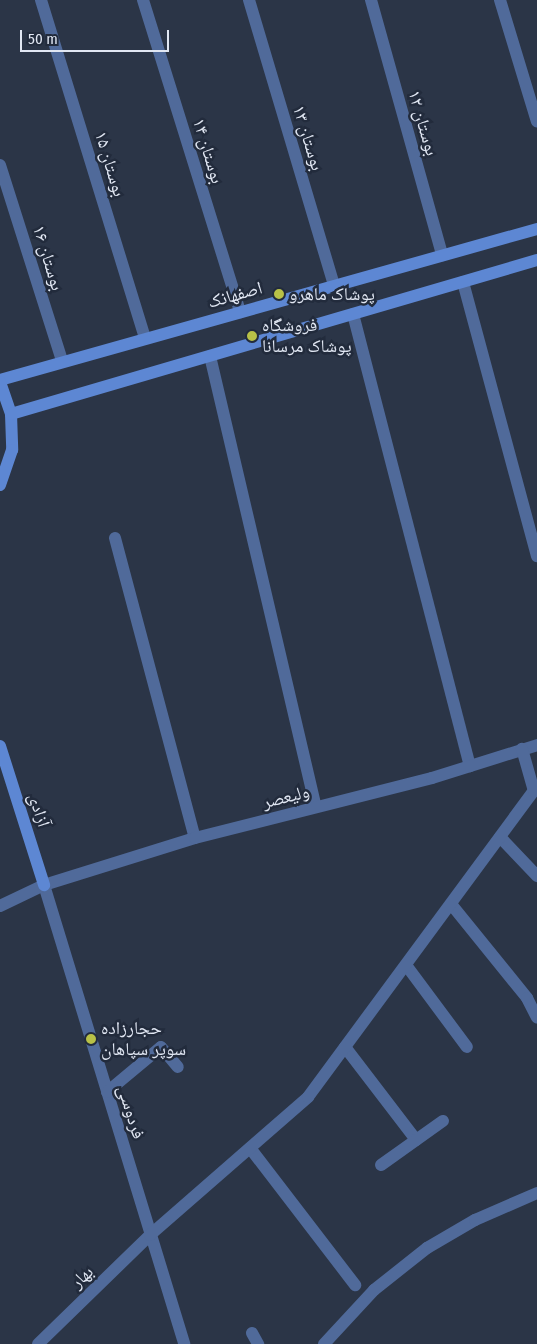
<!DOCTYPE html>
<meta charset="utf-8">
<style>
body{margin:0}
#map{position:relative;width:537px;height:1344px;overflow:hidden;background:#2b3547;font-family:"Fira Sans Condensed","Noto Naskh Arabic",sans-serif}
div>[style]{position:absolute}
.street>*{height:12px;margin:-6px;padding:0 6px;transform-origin:6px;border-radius:6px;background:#506a9a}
.secondary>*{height:12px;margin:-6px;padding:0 6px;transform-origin:6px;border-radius:6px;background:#5d87d3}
.dots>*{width:14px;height:14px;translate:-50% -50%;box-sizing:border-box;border:2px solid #222b3c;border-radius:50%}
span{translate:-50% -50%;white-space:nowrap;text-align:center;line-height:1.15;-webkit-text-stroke:5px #222b3c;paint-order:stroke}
.street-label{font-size:18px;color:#e1e7f3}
.poi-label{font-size:18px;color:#e1e7f3}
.left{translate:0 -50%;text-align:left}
.scale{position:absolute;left:20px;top:30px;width:149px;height:22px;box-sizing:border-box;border:2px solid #e1e7f3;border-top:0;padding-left:6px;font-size:15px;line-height:18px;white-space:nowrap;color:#e1e7f3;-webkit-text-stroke:4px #222b3c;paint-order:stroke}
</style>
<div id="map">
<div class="street">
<i style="left:41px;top:0;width:354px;rotate:72.9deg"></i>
<i style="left:143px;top:0;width:327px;rotate:72.7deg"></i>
<i style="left:249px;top:0;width:297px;rotate:73.4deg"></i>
<i style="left:371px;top:0;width:265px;rotate:74.4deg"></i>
<i style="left:500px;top:0;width:127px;rotate:73.1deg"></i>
<i style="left:0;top:165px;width:206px;rotate:72.4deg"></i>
<i style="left:463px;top:282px;width:284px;rotate:74.9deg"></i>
<i style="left:353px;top:314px;width:467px;rotate:75.5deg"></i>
<i style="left:210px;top:356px;width:463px;rotate:76.8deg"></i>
<i style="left:115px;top:538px;width:310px;rotate:75.1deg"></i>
<i style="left:500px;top:837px;width:54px;rotate:46.5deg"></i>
<i style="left:44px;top:885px;width:480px;rotate:73deg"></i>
<i style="left:451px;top:904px;width:121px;rotate:51deg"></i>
<i style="left:527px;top:998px;width:22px;rotate:63deg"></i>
<i style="left:0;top:906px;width:49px;rotate:-25.5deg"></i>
<i style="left:44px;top:885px;width:158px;rotate:-17.3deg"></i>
<i style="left:195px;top:838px;width:244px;rotate:-14.2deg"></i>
<i style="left:432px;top:778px;width:110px;rotate:-17.4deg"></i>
<i style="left:406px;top:965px;width:102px;rotate:53.4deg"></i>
<i style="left:345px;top:1047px;width:117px;rotate:52.6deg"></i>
<i style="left:107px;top:1092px;width:70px;rotate:-39.8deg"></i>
<i style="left:161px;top:1047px;width:26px;rotate:50deg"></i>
<i style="left:250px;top:1148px;width:173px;rotate:52.5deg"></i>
<i style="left:381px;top:1165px;width:76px;rotate:-35.4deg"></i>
<i style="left:252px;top:1333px;width:13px;rotate:61deg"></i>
<i style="left:38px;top:1344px;width:156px;rotate:-44.2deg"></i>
<i style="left:150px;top:1235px;width:210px;rotate:-41.1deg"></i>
<i style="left:308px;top:1097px;width:380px;rotate:-53.6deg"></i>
<i style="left:534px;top:791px;width:44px;rotate:-105.9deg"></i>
<i style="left:324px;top:1344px;width:74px;rotate:-47.2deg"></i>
<i style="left:374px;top:1290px;width:68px;rotate:-38.4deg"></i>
<i style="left:427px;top:1248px;width:56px;rotate:-30.3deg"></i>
<i style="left:475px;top:1220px;width:68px;rotate:-23.5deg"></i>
</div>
<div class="secondary">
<i style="left:0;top:380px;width:558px;rotate:-15.71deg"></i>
<i style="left:0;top:382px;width:34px;rotate:71deg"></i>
<i style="left:11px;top:414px;width:36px;rotate:88deg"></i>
<i style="left:12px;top:450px;width:37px;rotate:109deg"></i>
<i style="left:11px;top:414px;width:548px;rotate:-16.32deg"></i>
<i style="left:0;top:746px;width:146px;rotate:72.4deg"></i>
</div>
<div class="dots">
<i style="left:279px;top:294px;background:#b8c147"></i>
<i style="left:252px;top:336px;background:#b8c147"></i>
<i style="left:91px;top:1039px;background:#b8c147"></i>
</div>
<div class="street-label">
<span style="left:423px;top:123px;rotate:74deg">بوستان ۱۲</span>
<span style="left:308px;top:138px;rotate:73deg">بوستان ۱۳</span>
<span style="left:208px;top:151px;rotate:73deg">بوستان ۱۴</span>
<span style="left:110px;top:164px;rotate:73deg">بوستان ۱۵</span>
<span style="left:48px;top:258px;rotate:73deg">بوستان ۱۶</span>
<span style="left:235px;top:295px;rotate:-16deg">اصفهانک</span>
<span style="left:286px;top:797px;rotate:-14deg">ولیعصر</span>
<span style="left:39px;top:810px;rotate:72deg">آزادی</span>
<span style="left:131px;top:1112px;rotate:73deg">فردوسی</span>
<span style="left:82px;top:1277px;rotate:-44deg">بهار</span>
</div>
<div class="poi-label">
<span class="left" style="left:289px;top:294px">پوشاک ماهرو</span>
<span class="left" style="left:262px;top:336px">فروشگاه<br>پوشاک مرسانا</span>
<span class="left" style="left:101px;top:1039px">حجارزاده<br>سوپر سپاهان</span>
</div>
<div class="scale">50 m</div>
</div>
